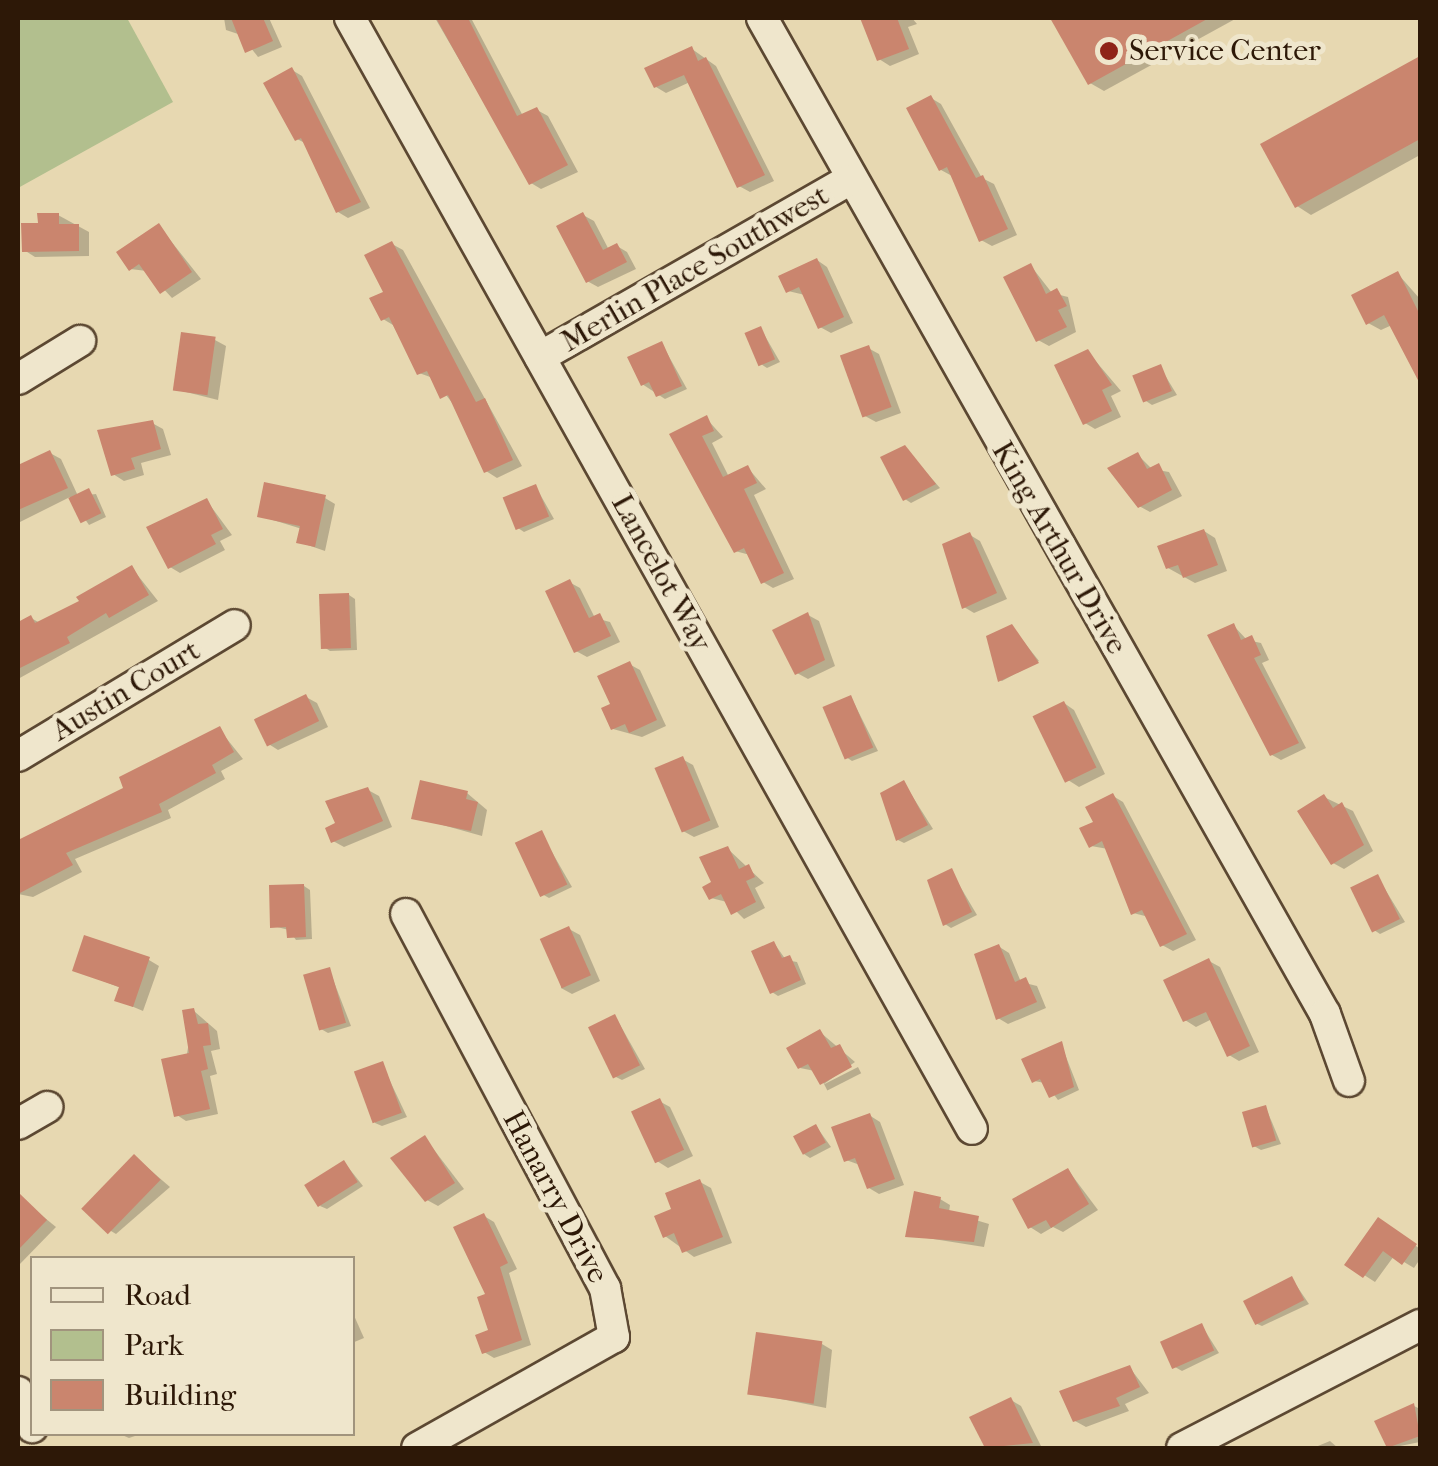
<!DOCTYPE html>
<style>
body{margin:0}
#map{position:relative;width:1438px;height:1466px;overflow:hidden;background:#e7d8b1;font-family:"IM FELL French Canon",serif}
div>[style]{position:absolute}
.green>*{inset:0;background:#b2bf8e}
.shadow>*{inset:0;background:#0003;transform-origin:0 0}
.building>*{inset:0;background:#ca856e;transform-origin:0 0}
.roads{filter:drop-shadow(2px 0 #5c4832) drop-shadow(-2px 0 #5c4832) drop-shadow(0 2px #5c4832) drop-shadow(0 -2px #5c4832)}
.minor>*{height:30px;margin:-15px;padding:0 15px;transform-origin:15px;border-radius:15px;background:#efe6cc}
.dots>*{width:28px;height:28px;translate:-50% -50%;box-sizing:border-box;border:5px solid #efe6cc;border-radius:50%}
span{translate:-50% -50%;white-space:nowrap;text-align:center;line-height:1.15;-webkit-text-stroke:10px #efe6cc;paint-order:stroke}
.poi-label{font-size:30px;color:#2d1807}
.left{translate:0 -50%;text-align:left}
.street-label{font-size:30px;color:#2d1807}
.frame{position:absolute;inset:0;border:20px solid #2d1807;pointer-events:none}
.legend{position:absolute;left:30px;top:1256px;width:325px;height:180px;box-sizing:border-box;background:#efe6cc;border:2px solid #a1947d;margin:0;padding:12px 18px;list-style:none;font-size:30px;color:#2d1807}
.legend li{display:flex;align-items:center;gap:20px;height:50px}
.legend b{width:50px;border:2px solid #a1947d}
</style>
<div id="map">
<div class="green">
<i style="clip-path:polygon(18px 18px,127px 18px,173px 102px,18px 188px)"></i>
</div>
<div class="shadow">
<i style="clip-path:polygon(224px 18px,269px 18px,282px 47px,258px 57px,241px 35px,226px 30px)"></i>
<i style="clip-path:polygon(435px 18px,471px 18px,523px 116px,537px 110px,548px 116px,578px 172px,541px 189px,531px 183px)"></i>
<i style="clip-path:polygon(863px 18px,912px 18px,917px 24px,908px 27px,919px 54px,890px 66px,879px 59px)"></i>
<i style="clip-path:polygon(1053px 18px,1237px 18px,1104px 91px,1090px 83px)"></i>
<i style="clip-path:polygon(692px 49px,716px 66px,774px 181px,750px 192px,739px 186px,690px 82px,666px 93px,656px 87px)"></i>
<i style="clip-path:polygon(1420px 61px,1420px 155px,1311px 215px,1297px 206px)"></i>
<i style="clip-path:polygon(292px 70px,302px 76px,370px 208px,348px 218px,338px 212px,307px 144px,297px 139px)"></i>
<i style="clip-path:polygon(931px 98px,941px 104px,982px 178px,994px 184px,1017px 235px,992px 246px,981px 240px,952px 176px,941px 170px)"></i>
<i style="clip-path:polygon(58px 215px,89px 232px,89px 256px,35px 257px,24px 250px,40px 225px)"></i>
<i style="clip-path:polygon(583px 215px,594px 221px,609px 250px,617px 246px,627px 252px,636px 269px,598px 287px,587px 281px)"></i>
<i style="clip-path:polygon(159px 226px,201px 279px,172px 298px,147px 271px,130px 269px)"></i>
<i style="clip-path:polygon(392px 244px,403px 250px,522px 466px,497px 478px,486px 471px,453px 404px,433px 378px,419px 373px,393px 325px,383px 319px)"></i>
<i style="clip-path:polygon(817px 260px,827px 267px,853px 323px,831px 333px,820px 327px,805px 295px,788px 291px)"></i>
<i style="clip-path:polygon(1031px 266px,1052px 293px,1068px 297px,1076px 332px,1049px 346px,1038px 340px)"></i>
<i style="clip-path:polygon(1398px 274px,1420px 299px,1420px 378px,1392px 325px,1381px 330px,1368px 323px)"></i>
<i style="clip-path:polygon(761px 329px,780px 362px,767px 368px,761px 364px)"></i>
<i style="clip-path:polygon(215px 340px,226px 346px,218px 400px,174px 389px)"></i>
<i style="clip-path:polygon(662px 344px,687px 389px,665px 399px,642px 384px)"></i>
<i style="clip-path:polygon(868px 348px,879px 354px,901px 413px,876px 422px,865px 416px)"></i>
<i style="clip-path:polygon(1088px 352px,1121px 391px,1111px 396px,1121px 417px,1095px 429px,1085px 423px)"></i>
<i style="clip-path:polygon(1160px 367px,1177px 395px,1152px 405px,1146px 401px)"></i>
<i style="clip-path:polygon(706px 418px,723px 437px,712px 443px,729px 477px,748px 468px,766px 489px,754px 495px,794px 579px,773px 588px,763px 582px,750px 555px,735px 551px,673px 435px)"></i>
<i style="clip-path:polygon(152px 423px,163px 429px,171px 455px,141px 463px,144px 475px,124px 481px,113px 474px)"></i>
<i style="clip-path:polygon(905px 448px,940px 488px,911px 503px,905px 499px)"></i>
<i style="clip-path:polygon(50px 453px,61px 459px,78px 496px,96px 494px,106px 517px,89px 525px,70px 497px,18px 523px,18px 470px)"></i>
<i style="clip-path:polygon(1138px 455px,1152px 469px,1169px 472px,1182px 496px,1150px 512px,1139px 506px)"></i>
<i style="clip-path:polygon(536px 487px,554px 519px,524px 532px,518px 528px)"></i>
<i style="clip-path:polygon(325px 498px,335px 504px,325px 551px,299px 542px,302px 529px,260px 516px)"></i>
<i style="clip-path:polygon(207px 501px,232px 535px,220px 541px,225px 550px,180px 573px,170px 567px)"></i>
<i style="clip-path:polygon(1204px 531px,1215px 538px,1227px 571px,1195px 583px,1168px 568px)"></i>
<i style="clip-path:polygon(970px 535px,980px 541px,1007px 599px,974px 613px,964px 607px)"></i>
<i style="clip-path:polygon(132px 568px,158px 601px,18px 679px,18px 637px,31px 618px,40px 623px,83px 602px)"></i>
<i style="clip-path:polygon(569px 582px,580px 588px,595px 618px,610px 622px,620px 642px,587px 657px,576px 651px)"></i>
<i style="clip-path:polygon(349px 595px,355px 599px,357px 650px,330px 651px,324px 647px)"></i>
<i style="clip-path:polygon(808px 615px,819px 621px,835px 666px,808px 679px,797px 673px)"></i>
<i style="clip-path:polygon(1234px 626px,1247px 640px,1261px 643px,1269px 660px,1262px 663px,1306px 748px,1281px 760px,1272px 755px)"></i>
<i style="clip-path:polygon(1012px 627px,1039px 661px,1002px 681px,1000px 680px)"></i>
<i style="clip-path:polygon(629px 664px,640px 670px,666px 726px,642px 737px,613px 729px,613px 706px)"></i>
<i style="clip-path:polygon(306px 697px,317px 703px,328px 727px,278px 750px,267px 743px)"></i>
<i style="clip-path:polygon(851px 697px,878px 751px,852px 761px,846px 757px)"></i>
<i style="clip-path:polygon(1064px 703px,1074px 710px,1105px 774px,1079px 787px,1068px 780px)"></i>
<i style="clip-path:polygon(219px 729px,243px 759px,221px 771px,225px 779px,168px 810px,171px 818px,75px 859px,82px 872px,33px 897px,18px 894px,18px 843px,126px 790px)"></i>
<i style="clip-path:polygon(682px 759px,693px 765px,719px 827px,694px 837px,683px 831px)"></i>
<i style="clip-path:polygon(904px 783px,933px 829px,904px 843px,898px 840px)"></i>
<i style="clip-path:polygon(368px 790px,379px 796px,392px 827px,344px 847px,333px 841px)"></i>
<i style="clip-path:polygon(467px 793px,487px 810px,482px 836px,414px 817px)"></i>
<i style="clip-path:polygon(1113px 796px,1123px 802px,1196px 940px,1173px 951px,1162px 945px,1149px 917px,1133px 913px,1108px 849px,1091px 846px)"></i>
<i style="clip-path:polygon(1324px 797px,1353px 811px,1373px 851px,1344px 869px,1333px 863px)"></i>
<i style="clip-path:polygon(541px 833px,572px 887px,549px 898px,542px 894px)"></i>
<i style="clip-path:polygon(728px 849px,764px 883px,755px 888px,765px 908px,744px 919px,727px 902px,711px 898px)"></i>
<i style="clip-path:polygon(951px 871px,977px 915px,951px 928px,945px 924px)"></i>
<i style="clip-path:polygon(1377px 876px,1405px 922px,1380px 934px,1374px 930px)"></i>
<i style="clip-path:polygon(304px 886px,310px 890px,312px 939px,296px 940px,289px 930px,273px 926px)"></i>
<i style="clip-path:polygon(569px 929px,580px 935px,600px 981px,572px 994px,561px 988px)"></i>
<i style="clip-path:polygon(774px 943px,786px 960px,797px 962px,806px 984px,778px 996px,772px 992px)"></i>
<i style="clip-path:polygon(998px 946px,1009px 953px,1021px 982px,1037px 986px,1046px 1008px,1008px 1024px,998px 1018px)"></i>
<i style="clip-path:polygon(149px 960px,159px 966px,143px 1011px,117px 1000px,121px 988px,75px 970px)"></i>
<i style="clip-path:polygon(1209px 961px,1220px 967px,1259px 1052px,1239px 1061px,1229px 1055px,1212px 1019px,1196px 1027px,1185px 1020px)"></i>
<i style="clip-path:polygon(329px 969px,351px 1026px,328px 1033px,321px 1029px)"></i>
<i style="clip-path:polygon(194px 1011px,217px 1031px,220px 1049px,211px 1051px,217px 1074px,210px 1076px,218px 1114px,186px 1121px,177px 1115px)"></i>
<i style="clip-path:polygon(615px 1016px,645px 1069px,622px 1080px,616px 1077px)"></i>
<i style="clip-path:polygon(820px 1032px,855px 1062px,824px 1084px,815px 1071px,800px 1068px)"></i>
<i style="clip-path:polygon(1061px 1044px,1079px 1090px,1058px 1100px,1045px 1083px,1034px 1081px)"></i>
<i style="clip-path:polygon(382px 1064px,407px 1117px,382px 1126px,375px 1123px)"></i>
<i style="left:858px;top:1067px;width:7px;height:38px;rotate:63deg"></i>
<i style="clip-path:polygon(659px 1101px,670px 1107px,693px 1156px,668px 1168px,657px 1161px)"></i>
<i style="clip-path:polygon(1266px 1108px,1281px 1144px,1261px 1150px,1254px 1146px)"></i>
<i style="clip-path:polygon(869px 1115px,880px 1122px,904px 1185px,879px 1194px,869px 1188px,860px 1165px,846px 1160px)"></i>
<i style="clip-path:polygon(816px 1126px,831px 1147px,810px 1158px,804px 1154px)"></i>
<i style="clip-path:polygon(425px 1138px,464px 1189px,438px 1206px,427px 1200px)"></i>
<i style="clip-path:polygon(135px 1157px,170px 1187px,116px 1234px,106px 1228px)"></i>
<i style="clip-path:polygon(344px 1162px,363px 1186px,327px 1209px,320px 1206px)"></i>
<i style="clip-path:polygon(1068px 1170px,1098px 1210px,1063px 1232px,1053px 1227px,1041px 1234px,1030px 1227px)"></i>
<i style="clip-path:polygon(700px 1182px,711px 1188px,732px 1243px,694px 1257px,665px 1236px,675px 1210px)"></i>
<i style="clip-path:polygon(940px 1199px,950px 1205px,949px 1212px,989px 1224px,984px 1247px,908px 1235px)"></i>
<i style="clip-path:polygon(24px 1201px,56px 1227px,18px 1266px,18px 1207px)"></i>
<i style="clip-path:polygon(484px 1216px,494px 1222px,517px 1269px,509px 1273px,531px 1345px,494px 1358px,484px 1352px,491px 1331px)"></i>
<i style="clip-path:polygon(1389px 1226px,1420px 1249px,1420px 1259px,1414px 1268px,1394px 1256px,1375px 1282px,1347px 1264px)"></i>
<i style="clip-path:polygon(1292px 1279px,1309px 1304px,1262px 1326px,1255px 1323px)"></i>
<i style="clip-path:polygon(352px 1311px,364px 1338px,352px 1343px)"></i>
<i style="clip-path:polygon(1202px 1326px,1219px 1353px,1182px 1371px,1175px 1367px)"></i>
<i style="clip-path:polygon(822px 1344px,832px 1350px,826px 1408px,750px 1393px)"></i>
<i style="clip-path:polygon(1130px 1368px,1149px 1393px,1125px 1404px,1129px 1411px,1086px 1427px,1075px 1421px,1062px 1392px)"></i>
<i style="clip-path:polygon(1011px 1400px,1021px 1406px,1042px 1448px,988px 1448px,973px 1418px)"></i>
<i style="clip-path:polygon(1414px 1406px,1420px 1409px,1420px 1442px,1390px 1448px,1378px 1422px)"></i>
<i style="clip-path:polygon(122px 1435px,122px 1434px,141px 1434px,129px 1438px)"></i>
<i style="clip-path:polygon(1330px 1441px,1338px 1448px,1313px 1448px)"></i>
</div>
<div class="building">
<i style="clip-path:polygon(231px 18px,263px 18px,273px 41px,245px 53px)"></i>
<i style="clip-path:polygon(436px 18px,468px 18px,517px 116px,537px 107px,568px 165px,529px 185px)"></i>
<i style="clip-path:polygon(860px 18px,897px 18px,909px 49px,877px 61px)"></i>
<i style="clip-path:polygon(1050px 18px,1209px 18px,1088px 85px)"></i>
<i style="clip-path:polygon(692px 46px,698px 61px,706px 57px,765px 175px,737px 188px,684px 75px,654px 88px,644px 68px)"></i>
<i style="clip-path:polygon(1420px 56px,1420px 139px,1295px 208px,1260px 144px)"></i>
<i style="clip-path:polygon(292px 67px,361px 202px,336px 213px,301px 138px,295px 141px,263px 83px)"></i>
<i style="clip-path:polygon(931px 95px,976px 178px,983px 175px,1008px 229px,979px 242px,947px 167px,939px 171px,906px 108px)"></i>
<i style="clip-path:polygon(583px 212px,603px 250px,617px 243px,627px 262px,586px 283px,556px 226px)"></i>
<i style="clip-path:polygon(37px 213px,59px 213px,59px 224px,79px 224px,79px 251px,22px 252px,21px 223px,38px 223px)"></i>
<i style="clip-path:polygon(159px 223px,192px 272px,160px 294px,139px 264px,129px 271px,116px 252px)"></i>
<i style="clip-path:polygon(392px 241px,476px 402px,485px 398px,513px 460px,484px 473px,448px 395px,440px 399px,427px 371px,417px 375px,389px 317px,381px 321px,369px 298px,383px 292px,364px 255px)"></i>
<i style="clip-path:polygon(817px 258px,844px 317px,818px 329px,799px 287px,786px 293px,778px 276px)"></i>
<i style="clip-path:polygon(1031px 263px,1046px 294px,1057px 288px,1067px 306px,1058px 310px,1067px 327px,1036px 342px,1003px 277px)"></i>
<i style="clip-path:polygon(1398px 271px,1420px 315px,1420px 384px,1384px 315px,1366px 325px,1351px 295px)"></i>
<i style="left:761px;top:326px;width:36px;height:18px;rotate:67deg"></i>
<i style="left:181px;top:332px;width:35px;height:59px;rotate:8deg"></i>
<i style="clip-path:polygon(662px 341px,682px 386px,656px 397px,649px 382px,641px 386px,627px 357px)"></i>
<i style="left:869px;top:345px;width:66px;height:31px;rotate:70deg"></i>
<i style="clip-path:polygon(1088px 349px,1112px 385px,1102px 390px,1112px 411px,1083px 425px,1054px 365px)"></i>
<i style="left:1161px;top:364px;width:29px;height:31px;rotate:68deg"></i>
<i style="clip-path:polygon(707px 415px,714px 431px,702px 436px,723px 477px,748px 465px,757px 483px,744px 489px,784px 573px,761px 584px,744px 548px,734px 553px,669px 434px)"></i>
<i style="clip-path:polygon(153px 420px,161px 449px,131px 458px,135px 469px,111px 476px,97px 430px)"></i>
<i style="clip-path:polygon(905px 445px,936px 484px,903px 501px,880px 457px)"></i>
<i style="clip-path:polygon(50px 450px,68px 488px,18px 510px,18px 465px)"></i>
<i style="clip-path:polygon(1138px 452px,1147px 469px,1159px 463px,1172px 490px,1138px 508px,1107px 468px)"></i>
<i style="clip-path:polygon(264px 482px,326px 495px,315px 547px,296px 543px,300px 526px,257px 517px)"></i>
<i style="left:536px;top:484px;width:35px;height:36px;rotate:68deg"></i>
<i style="left:89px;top:488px;width:28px;height:23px;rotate:64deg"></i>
<i style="clip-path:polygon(207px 498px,223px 529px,211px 535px,216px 544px,168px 569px,146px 527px)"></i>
<i style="clip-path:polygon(1204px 529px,1218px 565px,1183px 578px,1178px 565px,1166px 569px,1157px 546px)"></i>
<i style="clip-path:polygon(970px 532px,997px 593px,962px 609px,942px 544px)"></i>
<i style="clip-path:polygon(132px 565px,149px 595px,109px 618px,106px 613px,67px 637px,70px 643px,18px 669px,18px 622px,31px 615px,35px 623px,79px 601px,76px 597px)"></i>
<i style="clip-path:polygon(570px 579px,589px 618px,600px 613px,611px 636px,574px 653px,545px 591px)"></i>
<i style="left:349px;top:593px;width:55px;height:30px;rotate:88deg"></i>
<i style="clip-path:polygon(808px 612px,825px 660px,795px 675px,772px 630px)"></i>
<i style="clip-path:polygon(1234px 623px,1241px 640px,1252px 635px,1261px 655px,1254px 658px,1299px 743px,1270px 756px,1207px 635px)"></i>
<i style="clip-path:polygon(1012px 624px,1039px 663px,998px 682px,986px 636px)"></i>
<i style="clip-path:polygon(630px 661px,657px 720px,629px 733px,625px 724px,611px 730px,601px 708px,610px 704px,597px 676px)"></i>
<i style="left:306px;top:694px;width:30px;height:58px;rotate:64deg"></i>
<i style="left:851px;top:695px;width:57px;height:31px;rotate:67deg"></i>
<i style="left:1064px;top:701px;width:74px;height:35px;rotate:64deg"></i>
<i style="clip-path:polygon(220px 726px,234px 752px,212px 765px,216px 773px,159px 804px,162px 812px,66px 853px,73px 865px,18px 894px,18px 840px,123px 788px,119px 777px)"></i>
<i style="left:683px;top:756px;width:70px;height:31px;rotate:67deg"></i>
<i style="clip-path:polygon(420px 780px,468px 791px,466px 799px,478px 802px,471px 831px,411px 819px)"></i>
<i style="clip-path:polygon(904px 780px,928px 825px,896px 841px,880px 793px)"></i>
<i style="clip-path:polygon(368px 787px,383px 821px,331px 843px,325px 828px,335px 823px,325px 801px)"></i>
<i style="clip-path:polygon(1113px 793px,1187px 934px,1160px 947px,1142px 910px,1131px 915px,1102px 841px,1089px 848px,1079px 828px,1093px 822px,1085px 807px)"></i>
<i style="clip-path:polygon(1324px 794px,1333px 808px,1342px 802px,1364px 845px,1331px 865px,1297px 811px)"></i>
<i style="left:542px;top:830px;width:60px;height:30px;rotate:65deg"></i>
<i style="clip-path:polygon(728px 846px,739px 869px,749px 864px,755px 877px,746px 881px,756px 902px,731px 915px,721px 894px,709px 900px,702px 887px,711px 882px,699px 857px)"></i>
<i style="clip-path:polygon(952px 868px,972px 912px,943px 926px,927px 880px)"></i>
<i style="left:1378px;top:874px;width:50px;height:31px;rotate:64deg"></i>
<i style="clip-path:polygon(304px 884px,306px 937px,287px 938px,286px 927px,270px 928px,269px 885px)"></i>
<i style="left:569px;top:926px;width:54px;height:32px;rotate:66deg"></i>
<i style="clip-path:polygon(84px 935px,150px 957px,133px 1007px,114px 1001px,119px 987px,72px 971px)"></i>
<i style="clip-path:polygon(774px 941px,782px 958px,790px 955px,801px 980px,770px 994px,751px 951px)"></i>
<i style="clip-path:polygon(999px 944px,1015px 982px,1026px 977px,1037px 1002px,996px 1020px,974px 954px)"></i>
<i style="clip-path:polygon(1209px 958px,1250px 1046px,1227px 1057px,1206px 1012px,1183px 1022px,1163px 980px)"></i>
<i style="left:330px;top:967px;width:58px;height:28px;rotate:74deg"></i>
<i style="clip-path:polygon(194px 1008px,198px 1024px,208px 1023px,211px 1045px,203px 1046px,208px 1069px,201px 1071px,210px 1109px,174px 1117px,161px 1059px,189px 1053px,182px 1010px)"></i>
<i style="left:615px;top:1014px;width:57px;height:30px;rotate:64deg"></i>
<i style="clip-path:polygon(820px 1029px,831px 1048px,840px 1044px,852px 1067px,820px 1085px,808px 1064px,798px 1069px,786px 1048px)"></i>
<i style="clip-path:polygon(1062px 1041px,1074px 1087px,1049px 1098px,1040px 1079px,1032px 1083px,1021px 1059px)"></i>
<i style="left:383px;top:1061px;width:55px;height:31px;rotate:70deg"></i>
<i style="left:660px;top:1098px;width:57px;height:32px;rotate:65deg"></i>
<i style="left:1266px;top:1105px;width:37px;height:25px;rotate:74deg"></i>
<i style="clip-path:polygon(870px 1113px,895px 1179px,867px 1189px,855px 1158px,844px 1162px,831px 1127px)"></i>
<i style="left:816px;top:1124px;width:21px;height:26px;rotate:62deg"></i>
<i style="clip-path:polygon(425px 1135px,455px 1183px,425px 1202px,390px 1158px)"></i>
<i style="left:134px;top:1154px;width:37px;height:76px;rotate:44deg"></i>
<i style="left:344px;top:1160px;width:26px;height:47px;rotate:58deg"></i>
<i style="clip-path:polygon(1068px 1168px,1089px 1204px,1051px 1228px,1046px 1220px,1028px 1229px,1012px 1199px)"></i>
<i style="clip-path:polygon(700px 1179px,723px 1237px,682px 1253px,674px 1233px,663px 1238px,654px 1216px,671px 1209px,665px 1193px)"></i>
<i style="clip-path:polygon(914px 1191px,941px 1197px,939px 1208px,979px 1216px,974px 1242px,905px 1237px)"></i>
<i style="clip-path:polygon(18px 1192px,47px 1220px,18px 1250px)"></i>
<i style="clip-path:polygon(484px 1213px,508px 1263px,500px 1267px,522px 1340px,482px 1354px,475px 1335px,488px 1330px,477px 1297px,485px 1294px,453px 1227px)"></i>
<i style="clip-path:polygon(1378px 1217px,1417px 1244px,1402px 1265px,1383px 1251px,1363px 1278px,1344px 1265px)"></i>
<i style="left:1292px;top:1276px;width:27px;height:55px;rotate:63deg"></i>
<i style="left:1202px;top:1323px;width:30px;height:46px;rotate:66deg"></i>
<i style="left:756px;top:1332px;width:67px;height:63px;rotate:8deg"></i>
<i style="clip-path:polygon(1130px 1365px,1140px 1387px,1116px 1398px,1120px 1406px,1073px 1422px,1059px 1391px)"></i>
<i style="clip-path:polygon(1011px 1397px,1033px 1443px,985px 1448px,969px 1417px)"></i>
<i style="clip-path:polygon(1414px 1403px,1420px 1436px,1387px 1448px,1374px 1421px)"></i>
</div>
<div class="roads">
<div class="minor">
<i style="left:350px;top:18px;width:1273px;rotate:60.76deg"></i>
<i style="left:762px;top:18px;width:1144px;rotate:60.52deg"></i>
<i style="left:1325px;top:1014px;width:71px;rotate:70.3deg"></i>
<i style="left:540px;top:357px;width:356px;rotate:-29.8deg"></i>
<i style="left:18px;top:379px;width:73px;rotate:-31.5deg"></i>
<i style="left:18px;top:756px;width:253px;rotate:-31.1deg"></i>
<i style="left:406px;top:914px;width:424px;rotate:62deg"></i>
<i style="left:605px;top:1288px;width:50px;rotate:79.6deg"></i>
<i style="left:614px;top:1337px;width:226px;rotate:150.6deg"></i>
<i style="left:18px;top:1124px;width:34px;rotate:-30deg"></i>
<i style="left:18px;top:1392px;width:38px;rotate:68deg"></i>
<i style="left:1182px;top:1448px;width:268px;rotate:-27.3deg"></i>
</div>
</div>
<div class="dots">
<i style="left:1109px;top:51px;background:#8f2418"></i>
</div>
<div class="poi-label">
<span class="left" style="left:1129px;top:51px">Service Center</span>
</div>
<div class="street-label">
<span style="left:695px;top:269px;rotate:-30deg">Merlin Place Southwest</span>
<span style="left:1059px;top:548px;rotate:60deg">King Arthur Drive</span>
<span style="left:661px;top:573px;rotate:61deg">Lancelot Way</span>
<span style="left:126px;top:691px;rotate:-31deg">Austin Court</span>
<span style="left:555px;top:1197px;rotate:62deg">Hanarry Drive</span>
</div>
<div class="frame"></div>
<ul class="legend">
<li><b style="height:12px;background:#efe6cc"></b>Road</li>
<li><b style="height:28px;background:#b2bf8e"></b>Park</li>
<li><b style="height:28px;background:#ca856e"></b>Building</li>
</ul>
</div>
